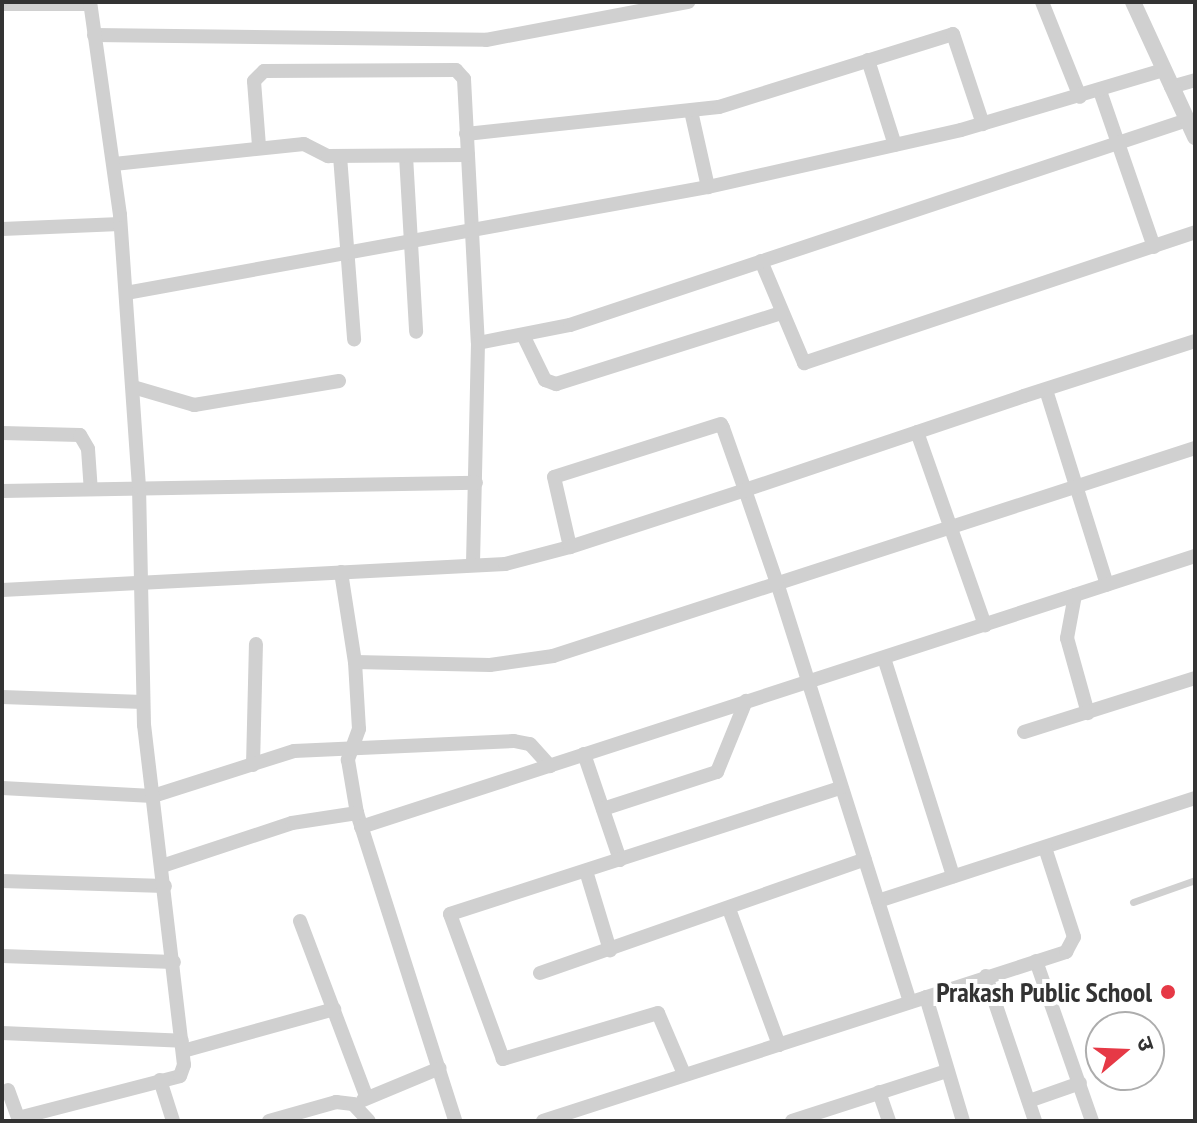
<!DOCTYPE html>
<meta charset="utf-8">
<style>
body{margin:0}
#map{position:relative;width:1197px;height:1123px;overflow:hidden;background:#fff;font-family:"PT Sans Narrow","Noto Sans Devanagari",sans-serif}
div>[style]{position:absolute}
.service>*{height:7px;margin:-3.5px;padding:0 3.5px;transform-origin:3.5px;border-radius:3.5px;background:#d0d0d0}
.minor>*{height:14px;margin:-7px;padding:0 7px;transform-origin:7px;border-radius:7px;background:#d0d0d0}
.tertiary>*{height:16px;margin:-8px;padding:0 8px;transform-origin:8px;border-radius:8px;background:#d0d0d0}
.dots>*{width:22px;height:22px;translate:-50% -50%;box-sizing:border-box;border:4px solid #fff;border-radius:50%}
span{translate:-50% -50%;white-space:nowrap;text-align:center;line-height:1.15;-webkit-text-stroke:8px #fff;paint-order:stroke}
.poi-label{font-size:28px;color:#333;font-weight:700}
.right{translate:-100% -50%;text-align:right}
.frame{position:absolute;inset:0;border:4px solid #333;pointer-events:none}
.north{position:absolute;left:1085px;top:1011px;width:80px;height:80px;box-sizing:border-box;background:#fff;border:2px solid #adadad;border-radius:50%;rotate:71deg;font-size:22px;font-weight:700;line-height:32px;text-align:center;color:#333}
.north::after{content:'';display:block;margin:auto;width:28px;height:36px;background:#e63946;clip-path:polygon(50% 0,100% 100%,50% 72%,0 100%)}
</style>
<div id="map">
<div class="service">
<i style="left:1133px;top:902px;width:66px;rotate:-19.5deg"></i>
</div>
<div class="minor">
<i style="left:1042px;top:2px;width:102px;rotate:68.2deg"></i>
<i style="left:2px;top:4px;width:88px"></i>
<i style="left:94px;top:35px;width:392px;rotate:0.7deg"></i>
<i style="left:486px;top:40px;width:206px;rotate:-10.7deg"></i>
<i style="left:868px;top:60px;width:89px;rotate:72.4deg"></i>
<i style="left:1171px;top:87px;width:25px;rotate:-16deg"></i>
<i style="left:1100px;top:91px;width:165px;rotate:70.9deg"></i>
<i style="left:691px;top:111px;width:78px;rotate:77.4deg"></i>
<i style="left:466px;top:134px;width:254px;rotate:-6.1deg"></i>
<i style="left:719px;top:107px;width:245px;rotate:-17.3deg"></i>
<i style="left:953px;top:34px;width:95px;rotate:71.6deg"></i>
<i style="left:259px;top:146px;width:65px;rotate:-94.4deg"></i>
<i style="left:254px;top:81px;width:14px;rotate:-45deg"></i>
<i style="left:264px;top:71px;width:192px;rotate:-0.3deg"></i>
<i style="left:456px;top:70px;width:12px;rotate:48deg"></i>
<i style="left:464px;top:79px;width:264px;rotate:87deg"></i>
<i style="left:478px;top:343px;width:221px;rotate:91.3deg"></i>
<i style="left:340px;top:156px;width:184px;rotate:85.6deg"></i>
<i style="left:406px;top:156px;width:176px;rotate:86.7deg"></i>
<i style="left:114px;top:164px;width:191px;rotate:-6deg"></i>
<i style="left:304px;top:144px;width:27px;rotate:27deg"></i>
<i style="left:328px;top:156px;width:140px;rotate:-0.4deg"></i>
<i style="left:2px;top:229px;width:118px;rotate:-2.4deg"></i>
<i style="left:761px;top:261px;width:111px;rotate:67.1deg"></i>
<i style="left:804px;top:363px;width:412px;rotate:-18.5deg"></i>
<i style="left:126px;top:293px;width:592px;rotate:-10.32deg"></i>
<i style="left:708px;top:187px;width:259px;rotate:-12.7deg"></i>
<i style="left:961px;top:130px;width:212px;rotate:-16.5deg"></i>
<i style="left:524px;top:337px;width:48px;rotate:64deg"></i>
<i style="left:545px;top:380px;width:12px;rotate:20deg"></i>
<i style="left:556px;top:384px;width:236px;rotate:-17.5deg"></i>
<i style="left:478px;top:343px;width:94px;rotate:-11.1deg"></i>
<i style="left:570px;top:325px;width:650px;rotate:-18.38deg"></i>
<i style="left:133px;top:387px;width:64px;rotate:16.4deg"></i>
<i style="left:194px;top:405px;width:147px;rotate:-9.4deg"></i>
<i style="left:1046px;top:390px;width:204px;rotate:72.6deg"></i>
<i style="left:917px;top:432px;width:205px;rotate:70.6deg"></i>
<i style="left:2px;top:433px;width:78px;rotate:1.5deg"></i>
<i style="left:80px;top:435px;width:16px;rotate:60deg"></i>
<i style="left:88px;top:449px;width:39px;rotate:86deg"></i>
<i style="left:2px;top:491px;width:474px;rotate:-1deg"></i>
<i style="left:341px;top:572px;width:91px;rotate:81.2deg"></i>
<i style="left:355px;top:662px;width:67px;rotate:86.6deg"></i>
<i style="left:359px;top:729px;width:33px;rotate:110deg"></i>
<i style="left:348px;top:760px;width:54px;rotate:80.4deg"></i>
<i style="left:357px;top:813px;width:323px;rotate:72.3deg"></i>
<i style="left:2px;top:590px;width:504px;rotate:-2.96deg"></i>
<i style="left:505px;top:564px;width:67px;rotate:-14.7deg"></i>
<i style="left:1075px;top:595px;width:44px;rotate:100.5deg"></i>
<i style="left:1067px;top:638px;width:78px;rotate:74.4deg"></i>
<i style="left:884px;top:658px;width:229px;rotate:72.4deg"></i>
<i style="left:355px;top:662px;width:135px;rotate:1.3deg"></i>
<i style="left:490px;top:665px;width:64px;rotate:-8.1deg"></i>
<i style="left:553px;top:656px;width:675px;rotate:-17.95deg"></i>
<i style="left:2px;top:697px;width:141px;rotate:2deg"></i>
<i style="left:1024px;top:732px;width:179px;rotate:-17.5deg"></i>
<i style="left:584px;top:754px;width:112px;rotate:71.2deg"></i>
<i style="left:253px;top:765px;width:121px;rotate:-88.6deg"></i>
<i style="left:2px;top:788px;width:151px;rotate:3deg"></i>
<i style="left:153px;top:796px;width:148px;rotate:-17.7deg"></i>
<i style="left:294px;top:751px;width:220px;rotate:-2.6deg"></i>
<i style="left:514px;top:741px;width:16px;rotate:11deg"></i>
<i style="left:530px;top:744px;width:30px;rotate:48deg"></i>
<i style="left:603px;top:809px;width:120px;rotate:-18deg"></i>
<i style="left:717px;top:772px;width:77px;rotate:-67.8deg"></i>
<i style="left:361px;top:827px;width:877px;rotate:-18deg"></i>
<i style="left:162px;top:866px;width:137px;rotate:-18.3deg"></i>
<i style="left:292px;top:823px;width:66px;rotate:-8.7deg"></i>
<i style="left:586px;top:871px;width:83px;rotate:73.1deg"></i>
<i style="left:2px;top:881px;width:163px;rotate:1.8deg"></i>
<i style="left:878px;top:901px;width:333px;rotate:-18deg"></i>
<i style="left:729px;top:909px;width:145px;rotate:69.8deg"></i>
<i style="left:300px;top:921px;width:187px;rotate:69.3deg"></i>
<i style="left:2px;top:956px;width:172px;rotate:2deg"></i>
<i style="left:1036px;top:961px;width:170px;rotate:70.7deg"></i>
<i style="left:540px;top:973px;width:344px;rotate:-19.3deg"></i>
<i style="left:986px;top:976px;width:153px;rotate:71.3deg"></i>
<i style="left:926px;top:997px;width:129px;rotate:73.4deg"></i>
<i style="left:910px;top:1002px;width:440px;rotate:-107.6deg"></i>
<i style="left:777px;top:583px;width:98px;rotate:-109deg"></i>
<i style="left:745px;top:490px;width:66px;rotate:-109.5deg"></i>
<i style="left:723px;top:428px;width:4px;rotate:-117deg"></i>
<i style="left:721px;top:424px;width:175px;rotate:162.4deg"></i>
<i style="left:554px;top:477px;width:72px;rotate:77.1deg"></i>
<i style="left:570px;top:547px;width:184px;rotate:-18deg"></i>
<i style="left:745px;top:490px;width:294px;rotate:-18.6deg"></i>
<i style="left:1024px;top:396px;width:180px;rotate:-17.8deg"></i>
<i style="left:2px;top:1033px;width:180px;rotate:2.5deg"></i>
<i style="left:183px;top:1051px;width:157px;rotate:-15.5deg"></i>
<i style="left:684px;top:1074px;width:66px;rotate:-113.1deg"></i>
<i style="left:658px;top:1013px;width:162px;rotate:163.5deg"></i>
<i style="left:503px;top:1059px;width:154px;rotate:-110.1deg"></i>
<i style="left:450px;top:914px;width:411px;rotate:-17.9deg"></i>
<i style="left:160px;top:1080px;width:43px;rotate:72.4deg"></i>
<i style="left:8px;top:1090px;width:33px;rotate:70deg"></i>
<i style="left:879px;top:1092px;width:31px;rotate:71deg"></i>
<i style="left:363px;top:1100px;width:83px;rotate:-22.6deg"></i>
<i style="left:1029px;top:1101px;width:54px;rotate:-19.4deg"></i>
<i style="left:18px;top:1118px;width:167px;rotate:-14.5deg"></i>
<i style="left:180px;top:1076px;width:12px;rotate:-70deg"></i>
<i style="left:184px;top:1065px;width:342px;rotate:-96.7deg"></i>
<i style="left:144px;top:725px;width:238px;rotate:-91.2deg"></i>
<i style="left:139px;top:487px;width:273px;rotate:-94deg"></i>
<i style="left:120px;top:215px;width:215px;rotate:-98deg"></i>
<i style="left:269px;top:1121px;width:70px;rotate:-15.8deg"></i>
<i style="left:336px;top:1102px;width:17px;rotate:7deg"></i>
<i style="left:353px;top:1104px;width:23px;rotate:47deg"></i>
<i style="left:543px;top:1121px;width:550px;rotate:-17.91deg"></i>
<i style="left:1066px;top:952px;width:17px;rotate:-62deg"></i>
<i style="left:1074px;top:937px;width:94px;rotate:-108deg"></i>
<i style="left:792px;top:1121px;width:163px;rotate:-17.9deg"></i>
</div>
<div class="tertiary">
<i style="left:1133px;top:2px;width:149px;rotate:65.3deg"></i>
</div>
<div class="dots">
<i style="left:1168px;top:992px;background:#e63946"></i>
</div>
<div class="poi-label">
<span class="right" style="left:1152px;top:992px">Prakash Public School</span>
</div>
<div class="frame"></div>
<div class="north">उ</div>
</div>
